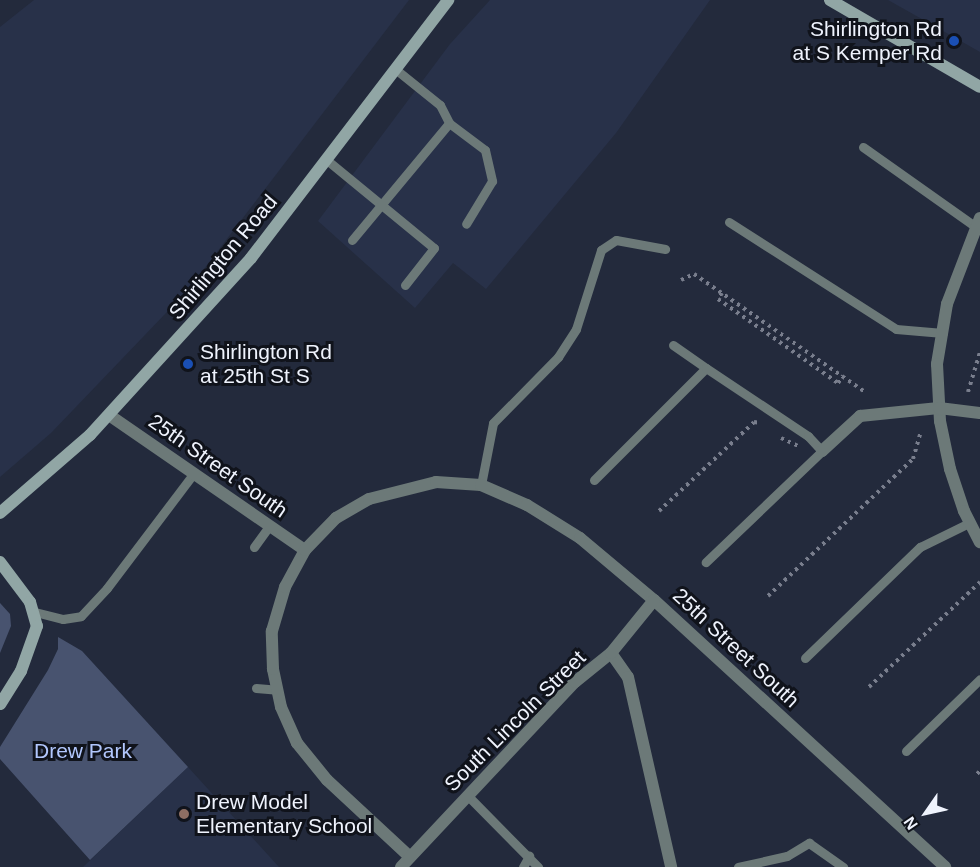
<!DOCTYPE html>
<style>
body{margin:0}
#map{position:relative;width:980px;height:867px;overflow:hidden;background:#232a3c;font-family:Helvetica,sans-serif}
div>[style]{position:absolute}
.built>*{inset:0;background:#283149}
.green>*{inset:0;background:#48536f}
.path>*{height:4px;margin-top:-2px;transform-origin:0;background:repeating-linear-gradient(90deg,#797e8d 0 3px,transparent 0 7.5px)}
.lane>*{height:9px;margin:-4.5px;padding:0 4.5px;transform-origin:4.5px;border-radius:4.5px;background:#6c7978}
.street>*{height:12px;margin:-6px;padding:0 6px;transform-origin:6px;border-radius:6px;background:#6c7978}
.secondary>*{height:12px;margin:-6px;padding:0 6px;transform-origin:6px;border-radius:6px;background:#91a6a5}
.dots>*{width:16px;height:16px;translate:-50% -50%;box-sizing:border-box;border:3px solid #10131b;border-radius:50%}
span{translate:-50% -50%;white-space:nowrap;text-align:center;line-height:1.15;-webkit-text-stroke:6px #10131b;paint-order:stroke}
.poi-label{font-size:21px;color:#eff3fd}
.right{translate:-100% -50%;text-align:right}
.left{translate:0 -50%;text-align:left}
.street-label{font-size:21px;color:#eff3fd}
.park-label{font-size:21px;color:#b2c7fd}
.north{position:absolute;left:896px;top:783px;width:60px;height:60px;-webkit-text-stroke:4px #10131b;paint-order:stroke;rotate:236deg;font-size:16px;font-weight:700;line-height:24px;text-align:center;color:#eff3fd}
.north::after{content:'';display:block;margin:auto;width:21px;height:27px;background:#eff3fd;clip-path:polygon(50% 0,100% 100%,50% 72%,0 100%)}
</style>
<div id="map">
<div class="built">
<i style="clip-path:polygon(34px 0,409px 0,188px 290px,51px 433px,0 477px,0 27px)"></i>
<i style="clip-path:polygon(490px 0,710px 0,616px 133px,486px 289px,453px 263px,415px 308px,318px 221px,450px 44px)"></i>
<i style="clip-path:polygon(888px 0,980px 0,980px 52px,929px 23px)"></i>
<i style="clip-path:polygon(188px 767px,279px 867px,83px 867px)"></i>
</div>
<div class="green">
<i style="clip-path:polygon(0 603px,10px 614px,11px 626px,0 653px)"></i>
<i style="clip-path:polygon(58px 637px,82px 651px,188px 767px,90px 860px,0 759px,0 747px,48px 670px,58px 649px)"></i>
</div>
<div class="path">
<i style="left:681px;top:280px;width:14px;rotate:-25deg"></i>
<i style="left:694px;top:274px;width:208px;rotate:34.6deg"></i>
<i style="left:722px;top:293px;width:7px;rotate:124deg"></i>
<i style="left:718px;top:299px;width:146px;rotate:35deg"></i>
<i style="left:838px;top:383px;width:9px;rotate:-54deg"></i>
<i style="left:968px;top:392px;width:42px;rotate:-73.3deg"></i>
<i style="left:781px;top:438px;width:19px;rotate:25deg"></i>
<i style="left:659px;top:511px;width:130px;rotate:-43.1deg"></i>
<i style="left:754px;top:422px;width:7px;rotate:8deg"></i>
<i style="left:768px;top:596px;width:199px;rotate:-43.4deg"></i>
<i style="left:913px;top:459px;width:26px;rotate:-74deg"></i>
<i style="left:869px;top:687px;width:153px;rotate:-43.4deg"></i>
<i style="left:977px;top:774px;width:4px;rotate:-45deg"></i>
</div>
<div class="lane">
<i style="left:394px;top:68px;width:59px;rotate:38.8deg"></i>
<i style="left:440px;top:105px;width:20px;rotate:63deg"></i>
<i style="left:449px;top:123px;width:45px;rotate:36.9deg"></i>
<i style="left:485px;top:150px;width:32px;rotate:77deg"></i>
<i style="left:492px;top:181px;width:50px;rotate:121.2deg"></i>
<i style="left:863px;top:147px;width:138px;rotate:35.3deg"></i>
<i style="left:328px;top:161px;width:137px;rotate:39.4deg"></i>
<i style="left:434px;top:248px;width:47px;rotate:128.1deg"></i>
<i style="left:729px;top:222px;width:198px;rotate:32.6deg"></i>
<i style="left:896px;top:329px;width:47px;rotate:4.9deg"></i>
<i style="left:352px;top:240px;width:152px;rotate:-50.3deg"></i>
<i style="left:673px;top:345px;width:40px;rotate:34.9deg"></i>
<i style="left:594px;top:480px;width:158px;rotate:-45deg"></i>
<i style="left:706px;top:368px;width:123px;rotate:33.7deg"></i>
<i style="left:808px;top:436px;width:21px;rotate:47deg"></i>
<i style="left:822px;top:451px;width:161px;rotate:136.3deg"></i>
<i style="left:481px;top:485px;width:63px;rotate:-79deg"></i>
<i style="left:493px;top:423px;width:93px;rotate:-45.4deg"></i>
<i style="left:558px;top:357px;width:33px;rotate:-57deg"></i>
<i style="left:576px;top:329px;width:83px;rotate:-72.4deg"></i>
<i style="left:601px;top:250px;width:18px;rotate:-34deg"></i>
<i style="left:616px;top:240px;width:50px;rotate:10.4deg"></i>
<i style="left:254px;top:547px;width:27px;rotate:-54deg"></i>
<i style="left:35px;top:612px;width:29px;rotate:14deg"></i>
<i style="left:63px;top:619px;width:18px;rotate:-9deg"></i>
<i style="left:81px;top:616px;width:38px;rotate:-47deg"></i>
<i style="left:107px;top:588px;width:144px;rotate:-52.9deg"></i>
<i style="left:805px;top:658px;width:160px;rotate:-44deg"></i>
<i style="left:920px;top:547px;width:55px;rotate:-26.1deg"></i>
<i style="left:256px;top:688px;width:21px;rotate:5deg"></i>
<i style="left:906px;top:751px;width:103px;rotate:-44.2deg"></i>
<i style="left:468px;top:796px;width:100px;rotate:45.4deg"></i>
<i style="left:523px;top:867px;width:13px;rotate:-61deg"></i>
<i style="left:738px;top:867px;width:50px;rotate:-12.7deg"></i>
<i style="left:787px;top:856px;width:26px;rotate:-31deg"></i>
<i style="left:809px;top:843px;width:42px;rotate:35.2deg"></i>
</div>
<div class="street">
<i style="left:980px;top:218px;width:92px;rotate:111deg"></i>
<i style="left:947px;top:304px;width:61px;rotate:99.5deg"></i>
<i style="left:937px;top:364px;width:57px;rotate:87deg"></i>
<i style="left:940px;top:421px;width:49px;rotate:78.2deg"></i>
<i style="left:950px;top:469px;width:44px;rotate:71.6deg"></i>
<i style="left:964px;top:511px;width:35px;rotate:63deg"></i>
<i style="left:109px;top:415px;width:238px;rotate:34.6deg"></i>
<i style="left:822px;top:451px;width:52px;rotate:-42.6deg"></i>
<i style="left:860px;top:416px;width:79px;rotate:-5.8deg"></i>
<i style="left:939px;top:408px;width:41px;rotate:7deg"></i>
<i style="left:611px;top:653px;width:29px;rotate:55deg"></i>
<i style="left:628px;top:677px;width:195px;rotate:77.2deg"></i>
<i style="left:410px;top:857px;width:113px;rotate:-137.1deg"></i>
<i style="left:327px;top:780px;width:48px;rotate:-129deg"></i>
<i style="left:297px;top:743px;width:39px;rotate:-114deg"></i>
<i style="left:281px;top:707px;width:39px;rotate:-102deg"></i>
<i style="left:273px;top:669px;width:38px;rotate:-92deg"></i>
<i style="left:272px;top:631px;width:46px;rotate:-73.5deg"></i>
<i style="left:285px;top:587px;width:42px;rotate:-61.6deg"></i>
<i style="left:305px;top:550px;width:45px;rotate:-45.9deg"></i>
<i style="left:336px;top:518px;width:38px;rotate:-30deg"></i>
<i style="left:369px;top:499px;width:69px;rotate:-14.2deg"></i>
<i style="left:436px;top:482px;width:45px;rotate:3.8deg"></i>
<i style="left:481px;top:485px;width:50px;rotate:23.5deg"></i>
<i style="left:527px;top:505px;width:62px;rotate:31.9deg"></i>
<i style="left:580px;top:538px;width:97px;rotate:40deg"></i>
<i style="left:654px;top:600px;width:395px;rotate:42.5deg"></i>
<i style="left:401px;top:867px;width:254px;rotate:-46.8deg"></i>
<i style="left:575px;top:682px;width:46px;rotate:-38.9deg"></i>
<i style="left:611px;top:653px;width:68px;rotate:-50.9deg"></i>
</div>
<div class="secondary">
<i style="left:830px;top:0;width:173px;rotate:30.1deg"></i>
<i style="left:0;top:513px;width:119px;rotate:-40.9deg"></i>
<i style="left:90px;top:435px;width:239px;rotate:-47.7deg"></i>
<i style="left:251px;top:258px;width:325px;rotate:-52.6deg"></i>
<i style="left:0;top:562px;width:50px;rotate:53.1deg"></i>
<i style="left:30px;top:602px;width:25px;rotate:74deg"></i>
<i style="left:37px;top:626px;width:48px;rotate:109.6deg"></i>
<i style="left:21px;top:671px;width:39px;rotate:122deg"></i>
</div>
<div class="dots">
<i style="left:954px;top:41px;background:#1a4fb4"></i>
<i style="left:188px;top:364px;background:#1a4fb4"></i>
<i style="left:184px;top:814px;background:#8d6e63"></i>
</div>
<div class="poi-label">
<span class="right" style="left:942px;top:41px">Shirlington Rd<br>at S Kemper Rd</span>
<span class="left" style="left:200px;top:364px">Shirlington Rd<br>at 25th St S</span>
<span class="left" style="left:196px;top:814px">Drew Model<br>Elementary School</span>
</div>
<div class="street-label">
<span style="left:223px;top:257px;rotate:-50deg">Shirlington Road</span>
<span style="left:218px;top:466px;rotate:35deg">25th Street South</span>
<span style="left:736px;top:648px;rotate:43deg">25th Street South</span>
<span style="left:515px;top:721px;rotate:-45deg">South Lincoln Street</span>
</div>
<div class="park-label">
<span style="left:83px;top:751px">Drew Park</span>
</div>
<div class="north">N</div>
</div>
